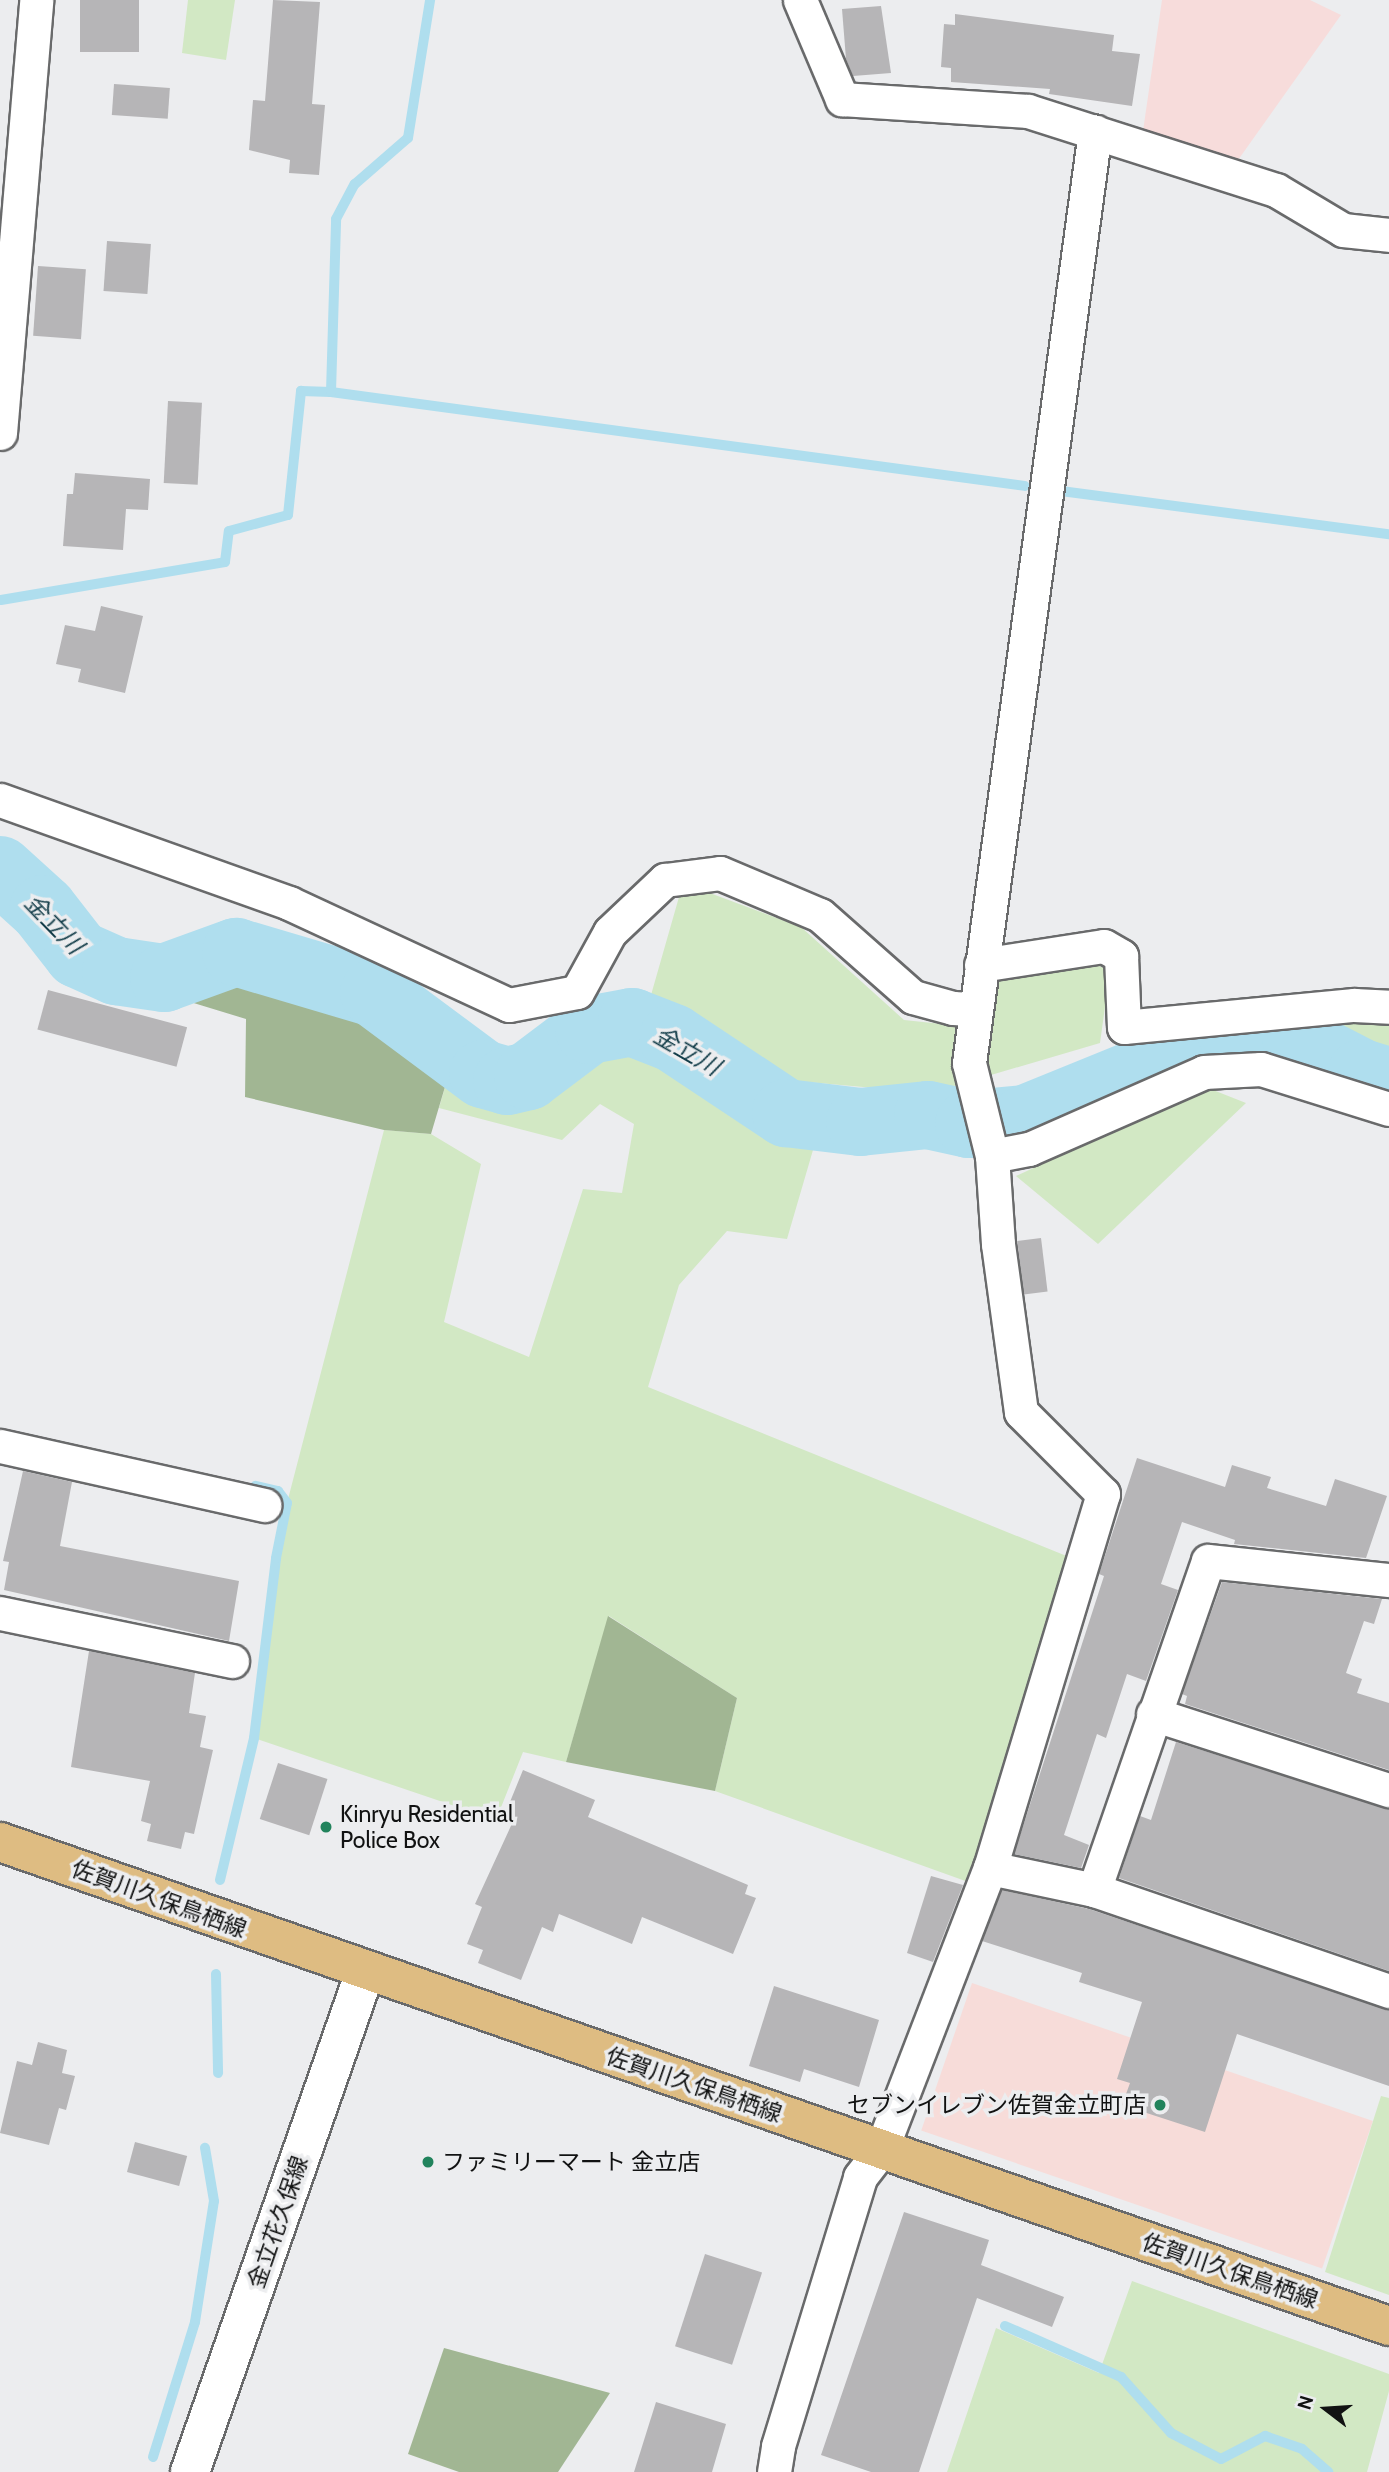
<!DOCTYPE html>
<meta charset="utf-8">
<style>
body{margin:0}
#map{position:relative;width:1389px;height:2472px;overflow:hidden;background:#ecedef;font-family:Cabin,"Noto Sans JP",sans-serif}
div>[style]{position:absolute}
.commercial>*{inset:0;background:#f7dcd9;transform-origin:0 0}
.industrial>*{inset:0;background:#f7dcdb}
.green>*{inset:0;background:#d2e8c4}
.forest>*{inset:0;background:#a1b693}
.stream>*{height:10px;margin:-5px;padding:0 5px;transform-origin:5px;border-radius:5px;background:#afdeee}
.river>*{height:68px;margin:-34px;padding:0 34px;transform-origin:34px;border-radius:34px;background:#afdeee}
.building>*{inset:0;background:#b6b5b7;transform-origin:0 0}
.roads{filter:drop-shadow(2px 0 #696a6b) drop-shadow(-2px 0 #696a6b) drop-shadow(0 2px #696a6b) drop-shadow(0 -2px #696a6b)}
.street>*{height:33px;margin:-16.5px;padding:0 16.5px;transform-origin:16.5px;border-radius:16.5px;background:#fff}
.secondary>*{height:38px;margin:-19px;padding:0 19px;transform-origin:19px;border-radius:19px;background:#fff}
.primary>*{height:38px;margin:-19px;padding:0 19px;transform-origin:19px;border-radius:19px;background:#debc82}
.dots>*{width:19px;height:19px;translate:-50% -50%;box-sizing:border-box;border:4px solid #ecedef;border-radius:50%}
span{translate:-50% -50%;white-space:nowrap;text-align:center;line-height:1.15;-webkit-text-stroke:7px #ecedef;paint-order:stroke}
.poi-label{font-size:23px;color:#111212}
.left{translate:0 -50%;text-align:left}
.right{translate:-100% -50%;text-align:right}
.street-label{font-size:23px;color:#111212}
.water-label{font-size:24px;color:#133d49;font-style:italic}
.north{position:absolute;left:1291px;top:2374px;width:70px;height:70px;-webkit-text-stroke:5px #ecedef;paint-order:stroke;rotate:287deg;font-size:19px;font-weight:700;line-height:28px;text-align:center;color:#111212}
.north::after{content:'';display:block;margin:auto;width:24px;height:32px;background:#111212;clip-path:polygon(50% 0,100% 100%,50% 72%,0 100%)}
</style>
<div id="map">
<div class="commercial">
<i style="left:972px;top:1983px;width:424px;height:156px;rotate:19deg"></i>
</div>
<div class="industrial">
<i style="clip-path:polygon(1162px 0,1310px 0,1341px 15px,1238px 160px,1143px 131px)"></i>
</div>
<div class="green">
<i style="clip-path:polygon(188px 0,235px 0,226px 60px,182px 53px)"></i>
<i style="clip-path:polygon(683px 883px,801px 927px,904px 1020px,980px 1028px,995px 978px,1093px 963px,1110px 971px,1100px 1043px,930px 1093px,774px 1079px,651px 995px)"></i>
<i style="clip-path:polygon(1311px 1021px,1389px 1021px,1389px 1068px)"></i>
<i style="clip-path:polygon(616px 1044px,659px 1061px,729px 1115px,813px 1150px,787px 1239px,727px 1231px,679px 1285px,648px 1387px,1069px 1557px,971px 1883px,715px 1791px,737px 1698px,609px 1616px,566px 1762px,523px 1752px,496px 1820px,254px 1738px,276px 1558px,287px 1503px,384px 1130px,431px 1134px,481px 1164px,444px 1322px,529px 1357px,583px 1189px,622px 1193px,634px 1124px,600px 1104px,562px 1140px,439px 1108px,447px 1080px,503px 1101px,565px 1083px)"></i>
<i style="clip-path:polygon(1208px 1088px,1246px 1103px,1098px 1244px,1016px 1176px)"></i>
<i style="clip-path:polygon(1381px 2096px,1389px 2098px,1389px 2295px,1325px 2272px)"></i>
<i style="clip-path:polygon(1132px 2281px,1389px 2374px,1389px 2391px,1367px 2472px,947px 2472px,996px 2328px,1099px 2373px)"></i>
</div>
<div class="forest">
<i style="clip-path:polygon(239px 968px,372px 1014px,447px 1080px,431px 1134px,384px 1130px,245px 1097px,246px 1019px,174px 997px)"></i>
<i style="clip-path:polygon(608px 1616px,737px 1698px,715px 1791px,566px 1762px)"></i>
<i style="clip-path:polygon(444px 2348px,610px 2393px,558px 2472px,459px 2472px,408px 2454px)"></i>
</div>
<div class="stream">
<i style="left:331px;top:392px;width:700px;rotate:7.71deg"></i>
<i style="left:1061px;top:491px;width:331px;rotate:7.5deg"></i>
<i style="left:1px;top:600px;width:227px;rotate:-9.6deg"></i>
<i style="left:225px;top:562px;width:31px;rotate:-83deg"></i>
<i style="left:229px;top:531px;width:61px;rotate:-15.2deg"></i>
<i style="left:288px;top:515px;width:125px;rotate:-84deg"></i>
<i style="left:301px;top:391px;width:30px;rotate:2deg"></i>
<i style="left:331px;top:392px;width:173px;rotate:-88.3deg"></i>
<i style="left:336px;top:219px;width:40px;rotate:-62deg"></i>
<i style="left:355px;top:184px;width:70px;rotate:-41deg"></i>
<i style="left:408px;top:138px;width:140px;rotate:-80.9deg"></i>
<i style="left:220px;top:1880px;width:146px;rotate:-76.5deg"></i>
<i style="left:254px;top:1738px;width:181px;rotate:-83deg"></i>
<i style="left:276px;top:1558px;width:56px;rotate:-78.7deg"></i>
<i style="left:287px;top:1503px;width:15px;rotate:-127deg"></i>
<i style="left:278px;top:1491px;width:23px;rotate:-167deg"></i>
<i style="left:216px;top:1974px;width:99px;rotate:88.8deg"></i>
<i style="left:1005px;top:2326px;width:127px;rotate:23.7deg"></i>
<i style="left:1121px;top:2377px;width:75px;rotate:48.2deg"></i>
<i style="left:1171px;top:2433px;width:56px;rotate:27.5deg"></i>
<i style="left:1221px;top:2459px;width:50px;rotate:-27.6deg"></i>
<i style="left:1265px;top:2436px;width:39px;rotate:19deg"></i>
<i style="left:1302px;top:2449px;width:35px;rotate:41deg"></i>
<i style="left:153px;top:2457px;width:141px;rotate:-72.7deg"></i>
<i style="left:195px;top:2322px;width:122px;rotate:-81.1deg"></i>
<i style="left:214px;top:2201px;width:54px;rotate:-99.6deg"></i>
</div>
<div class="river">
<i style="left:0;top:870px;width:58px;rotate:42.2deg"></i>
<i style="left:43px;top:909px;width:57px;rotate:52.1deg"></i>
<i style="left:78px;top:954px;width:42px;rotate:24.1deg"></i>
<i style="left:116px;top:971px;width:49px;rotate:8.3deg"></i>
<i style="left:164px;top:978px;width:77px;rotate:-19.9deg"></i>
<i style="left:236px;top:952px;width:144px;rotate:16.5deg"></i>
<i style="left:374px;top:993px;width:136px;rotate:36.6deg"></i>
<i style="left:483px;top:1074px;width:25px;rotate:16deg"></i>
<i style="left:507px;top:1081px;width:22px;rotate:-13deg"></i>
<i style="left:528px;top:1076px;width:76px;rotate:-37deg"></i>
<i style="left:589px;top:1030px;width:44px;rotate:-10.5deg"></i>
<i style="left:632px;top:1022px;width:44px;rotate:21.3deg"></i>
<i style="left:673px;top:1038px;width:136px;rotate:33.6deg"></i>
<i style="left:786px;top:1113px;width:75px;rotate:6.9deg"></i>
<i style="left:860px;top:1122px;width:68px;rotate:-5.9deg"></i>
<i style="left:928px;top:1115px;width:42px;rotate:12.4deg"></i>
<i style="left:969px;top:1124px;width:56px;rotate:-5.1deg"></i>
<i style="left:1025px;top:1119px;width:223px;rotate:-22.1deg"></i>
<i style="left:1232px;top:1035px;width:64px;rotate:3.6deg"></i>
<i style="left:1296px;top:1039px;width:74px;rotate:27.3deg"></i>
<i style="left:1362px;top:1073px;width:28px;rotate:17deg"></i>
</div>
<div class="building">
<i style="left:80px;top:0;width:59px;height:52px"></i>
<i style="clip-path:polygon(273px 0,320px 2px,312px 104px,325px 105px,319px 175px,289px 173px,290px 160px,249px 150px,253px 100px,265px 101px)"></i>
<i style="clip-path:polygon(881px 6px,891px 73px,853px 76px,846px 59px,842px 9px)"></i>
<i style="clip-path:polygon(955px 14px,1114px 35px,1112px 51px,1140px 54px,1132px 106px,1049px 94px,1050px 89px,951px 82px,951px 68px,941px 67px,944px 24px,955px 25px)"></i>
<i style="left:114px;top:84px;width:56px;height:31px;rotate:4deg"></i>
<i style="left:107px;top:241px;width:44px;height:50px;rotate:4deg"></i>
<i style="left:38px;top:266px;width:48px;height:70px;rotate:4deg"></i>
<i style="left:168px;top:401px;width:34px;height:82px;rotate:3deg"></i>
<i style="clip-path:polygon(75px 473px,150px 479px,148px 510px,126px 509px,123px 550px,63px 546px,67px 494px,73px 494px)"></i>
<i style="clip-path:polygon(101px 606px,143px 616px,125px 693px,78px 682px,81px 669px,56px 664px,65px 625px,95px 631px)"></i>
<i style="left:48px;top:990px;width:144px;height:41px;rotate:15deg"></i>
<i style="left:1041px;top:1238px;width:54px;height:24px;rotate:83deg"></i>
<i style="clip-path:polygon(1137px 1458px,1225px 1487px,1232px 1465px,1271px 1477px,1267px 1488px,1326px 1506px,1335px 1479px,1387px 1496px,1366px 1558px,1234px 1544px,1235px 1540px,1182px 1522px,1161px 1584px,1178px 1590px,1146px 1681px,1127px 1674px,1106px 1738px,1097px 1734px,1064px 1835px,1089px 1845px,1081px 1868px,1014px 1854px,1104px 1576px,1099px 1574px)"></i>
<i style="clip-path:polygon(23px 1471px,72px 1482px,60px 1546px,239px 1581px,229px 1641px,4px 1590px,9px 1562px,3px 1561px)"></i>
<i style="clip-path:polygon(1222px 1582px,1382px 1599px,1374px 1624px,1364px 1621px,1346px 1673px,1362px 1679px,1357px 1693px,1389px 1703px,1389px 1770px,1185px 1704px,1187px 1696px,1182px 1694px)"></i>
<i style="clip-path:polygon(89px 1651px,195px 1673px,189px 1713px,206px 1716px,200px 1747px,213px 1750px,194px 1834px,185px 1832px,181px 1849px,147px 1841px,151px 1824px,141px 1821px,150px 1781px,71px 1767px)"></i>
<i style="clip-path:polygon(1176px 1742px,1389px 1809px,1389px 1971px,1119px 1878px,1140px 1816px,1151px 1820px)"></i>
<i style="left:278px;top:1763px;width:52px;height:59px;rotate:18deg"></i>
<i style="clip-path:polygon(523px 1770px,595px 1800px,588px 1817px,748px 1885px,745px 1894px,756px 1898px,733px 1954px,642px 1917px,632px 1944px,559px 1914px,553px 1932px,542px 1927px,521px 1980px,478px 1963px,483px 1950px,467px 1944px,482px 1907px,475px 1904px,515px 1817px,505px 1814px)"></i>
<i style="clip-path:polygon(931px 1876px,963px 1885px,933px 1962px,907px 1953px)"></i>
<i style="clip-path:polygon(1002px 1890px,1089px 1909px,1389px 2010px,1389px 2086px,1237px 2034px,1205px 2132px,1122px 2105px,1130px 2083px,1117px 2079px,1142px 2002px,1079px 1982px,1082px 1973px,982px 1941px)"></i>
<i style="clip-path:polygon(774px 1986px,879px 2020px,859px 2087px,804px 2069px,800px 2082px,749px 2066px)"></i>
<i style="clip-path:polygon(38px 2042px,67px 2050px,62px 2073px,75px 2076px,66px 2110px,59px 2108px,49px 2145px,0 2133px,17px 2061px,32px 2065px)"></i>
<i style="left:135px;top:2142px;width:54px;height:31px;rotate:15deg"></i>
<i style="clip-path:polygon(904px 2212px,989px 2240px,981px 2265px,1064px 2297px,1052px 2327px,977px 2298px,919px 2472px,871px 2472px,821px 2455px)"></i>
<i style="left:705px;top:2254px;width:60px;height:97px;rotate:18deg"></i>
<i style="clip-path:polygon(656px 2402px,726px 2424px,712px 2472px,634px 2472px)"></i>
</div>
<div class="roads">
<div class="street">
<i style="left:800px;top:0;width:108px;rotate:67deg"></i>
<i style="left:842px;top:99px;width:186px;rotate:3.7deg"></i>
<i style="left:1028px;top:111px;width:260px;rotate:17.7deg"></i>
<i style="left:1276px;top:190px;width:78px;rotate:30.8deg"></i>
<i style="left:1343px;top:230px;width:46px;rotate:6.2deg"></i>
<i style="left:0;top:433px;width:434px;rotate:-85.2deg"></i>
<i style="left:0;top:800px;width:307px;rotate:19.6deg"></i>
<i style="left:289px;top:903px;width:242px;rotate:24.9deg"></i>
<i style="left:509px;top:1005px;width:69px;rotate:-10.8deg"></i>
<i style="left:577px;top:992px;width:68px;rotate:-61.2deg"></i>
<i style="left:610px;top:932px;width:76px;rotate:-43.4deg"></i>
<i style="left:665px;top:880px;width:55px;rotate:-7.3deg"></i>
<i style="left:720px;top:873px;width:108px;rotate:22.8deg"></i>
<i style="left:820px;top:915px;width:124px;rotate:41.4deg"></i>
<i style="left:913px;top:997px;width:41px;rotate:15.4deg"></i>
<i style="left:953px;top:1008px;width:22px;rotate:3deg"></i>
<i style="left:981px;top:965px;width:124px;rotate:-8.8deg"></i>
<i style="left:1104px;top:946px;width:20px;rotate:30deg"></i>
<i style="left:1121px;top:956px;width:71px;rotate:87.6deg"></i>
<i style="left:1124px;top:1027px;width:231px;rotate:-5.5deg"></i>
<i style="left:1354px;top:1005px;width:35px;rotate:3deg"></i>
<i style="left:992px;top:1156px;width:38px;rotate:-11deg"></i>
<i style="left:1029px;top:1149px;width:191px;rotate:-23.7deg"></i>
<i style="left:1204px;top:1072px;width:57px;rotate:-3deg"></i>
<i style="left:1261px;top:1069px;width:134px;rotate:17.4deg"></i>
<i style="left:0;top:1446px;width:271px;rotate:12.6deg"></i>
<i style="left:0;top:1613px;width:237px;rotate:11.7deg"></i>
<i style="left:1153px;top:1714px;width:248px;rotate:17.9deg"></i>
<i style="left:990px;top:1868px;width:106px;rotate:11.9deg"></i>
<i style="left:1094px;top:1890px;width:312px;rotate:18.9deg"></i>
<i style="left:1094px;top:1890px;width:348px;rotate:-70.9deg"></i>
<i style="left:1208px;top:1561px;width:182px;rotate:6deg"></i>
<i style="left:774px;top:2472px;width:26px;rotate:-81deg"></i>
<i style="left:778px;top:2446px;width:281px;rotate:-73deg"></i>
<i style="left:860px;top:2177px;width:34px;rotate:-52deg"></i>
<i style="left:881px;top:2150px;width:302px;rotate:-68.9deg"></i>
<i style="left:990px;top:1868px;width:391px;rotate:-73.2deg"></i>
<i style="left:1103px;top:1494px;width:116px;rotate:-135deg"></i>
<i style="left:1021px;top:1412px;width:170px;rotate:-97.8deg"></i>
<i style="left:998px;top:1244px;width:88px;rotate:-93.9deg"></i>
<i style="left:992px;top:1156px;width:96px;rotate:-103.9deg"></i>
<i style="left:969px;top:1063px;width:940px;rotate:-82.3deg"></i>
</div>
<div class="secondary">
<i style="left:190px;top:2472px;width:530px;rotate:-70.71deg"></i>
</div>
<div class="primary">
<i style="left:0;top:1842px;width:1471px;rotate:19.21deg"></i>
</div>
</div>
<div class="dots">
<i style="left:326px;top:1827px;background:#21835c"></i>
<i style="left:1160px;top:2105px;background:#21835c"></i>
<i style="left:428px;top:2162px;background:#21835c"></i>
</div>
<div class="poi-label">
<span class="left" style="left:340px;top:1827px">Kinryu Residential<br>Police Box</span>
<span class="right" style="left:1146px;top:2105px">セブンイレブン佐賀金立町店</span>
<span class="left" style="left:442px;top:2162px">ファミリーマート 金立店</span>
</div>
<div class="street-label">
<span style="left:159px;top:1899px;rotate:20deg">佐賀川久保鳥栖線</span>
<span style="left:694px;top:2085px;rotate:19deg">佐賀川久保鳥栖線</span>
<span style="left:278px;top:2222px;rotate:-71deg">金立花久保線</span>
<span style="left:1230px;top:2271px;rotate:19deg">佐賀川久保鳥栖線</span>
</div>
<div class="water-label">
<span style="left:54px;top:924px;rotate:46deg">金立川</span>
<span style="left:687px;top:1051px;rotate:30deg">金立川</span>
</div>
<div class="north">N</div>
</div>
